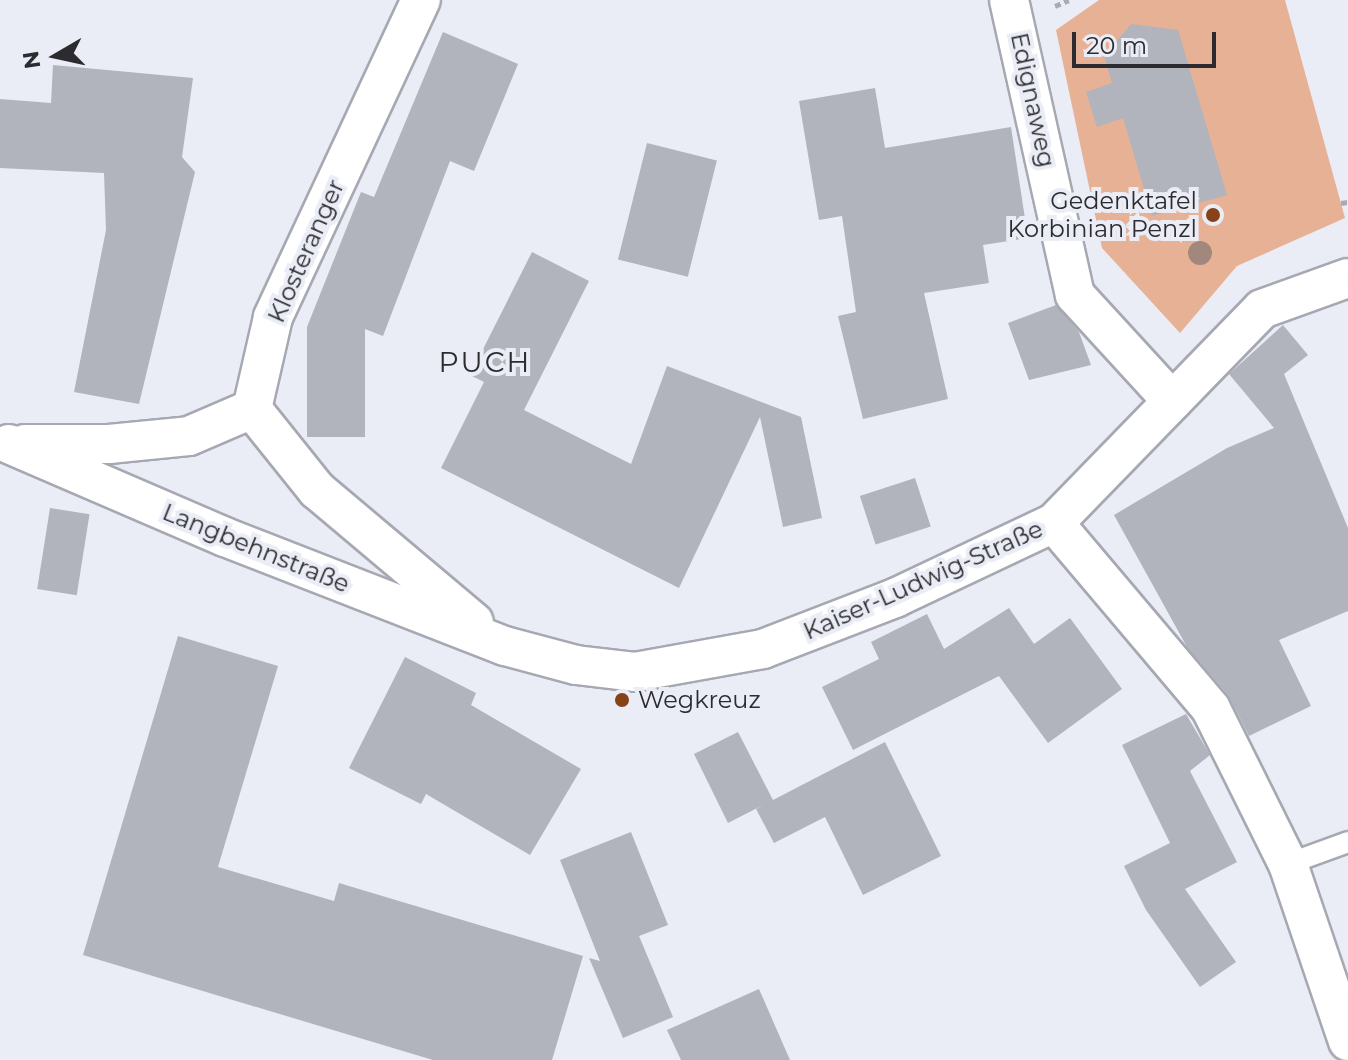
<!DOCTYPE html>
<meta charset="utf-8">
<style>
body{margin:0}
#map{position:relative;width:1348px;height:1060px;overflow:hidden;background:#eaecf6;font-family:Montserrat,sans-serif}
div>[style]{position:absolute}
.green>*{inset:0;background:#e7b195}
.building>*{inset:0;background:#b1b3bd;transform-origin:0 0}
.path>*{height:5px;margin-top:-2.5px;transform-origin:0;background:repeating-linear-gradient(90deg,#a9aab2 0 6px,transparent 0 10px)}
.roads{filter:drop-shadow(2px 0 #a6a8b2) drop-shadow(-2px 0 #a6a8b2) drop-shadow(0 2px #a6a8b2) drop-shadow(0 -2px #a6a8b2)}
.service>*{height:20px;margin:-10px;padding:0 10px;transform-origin:10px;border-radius:10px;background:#fff}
.minor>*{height:38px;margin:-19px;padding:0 19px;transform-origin:19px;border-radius:19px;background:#fff}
.trees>*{width:24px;height:24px;margin:-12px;border-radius:50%;background:#a1877c}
.dots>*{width:22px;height:22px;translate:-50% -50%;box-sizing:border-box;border:4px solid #eaecf6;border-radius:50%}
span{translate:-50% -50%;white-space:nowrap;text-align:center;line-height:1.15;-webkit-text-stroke:8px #eaecf6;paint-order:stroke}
.street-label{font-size:24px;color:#2c2c30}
.poi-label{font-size:24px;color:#2c2c30}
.right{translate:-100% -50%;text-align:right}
.left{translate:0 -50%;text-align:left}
.quarter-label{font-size:28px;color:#2c2c30;letter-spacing:2px}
.north{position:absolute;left:16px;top:16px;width:80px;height:80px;-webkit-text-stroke:6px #eaecf6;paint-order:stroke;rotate:261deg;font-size:22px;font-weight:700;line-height:32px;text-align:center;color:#2c2c30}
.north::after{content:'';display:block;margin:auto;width:28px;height:36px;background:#2c2c30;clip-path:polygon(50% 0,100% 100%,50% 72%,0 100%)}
.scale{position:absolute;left:1072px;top:32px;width:144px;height:36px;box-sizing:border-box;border:4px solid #2c2c30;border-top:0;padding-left:10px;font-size:24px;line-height:28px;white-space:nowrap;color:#2c2c30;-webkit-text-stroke:6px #eaecf6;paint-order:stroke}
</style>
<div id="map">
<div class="green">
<i style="clip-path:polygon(1099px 0,1285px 0,1345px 218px,1237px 266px,1180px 333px,1102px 248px,1056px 30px)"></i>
</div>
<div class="building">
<i style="clip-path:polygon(1131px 24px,1178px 30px,1227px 195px,1152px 216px,1123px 118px,1097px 127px,1086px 92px,1112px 83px,1104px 56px)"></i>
<i style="clip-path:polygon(443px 32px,518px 64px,474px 171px,450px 161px,383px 336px,365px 329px,365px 437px,307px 437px,307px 327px,361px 192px,374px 197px)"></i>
<i style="clip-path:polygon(53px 65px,193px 78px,182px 157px,195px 172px,139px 404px,74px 392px,106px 230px,104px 173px,0 168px,0 99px,51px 103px)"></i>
<i style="clip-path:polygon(875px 88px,885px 148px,1011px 127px,1028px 238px,983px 245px,989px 283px,924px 293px,948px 399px,863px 419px,838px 316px,856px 312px,842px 216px,819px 220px,799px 101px)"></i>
<i style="left:647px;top:143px;width:72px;height:120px;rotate:14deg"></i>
<i style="clip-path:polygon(532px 252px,589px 281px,524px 410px,631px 464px,667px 366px,801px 417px,822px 518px,783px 527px,760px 417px,679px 588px,441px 468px,484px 382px,470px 375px)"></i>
<i style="clip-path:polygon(1056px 305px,1079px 332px,1091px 365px,1029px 380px,1008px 323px)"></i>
<i style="clip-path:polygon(1283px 325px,1308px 355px,1284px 374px,1348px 528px,1348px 611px,1279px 640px,1311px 706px,1249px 736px,1228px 695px,1187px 647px,1114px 515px,1227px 448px,1274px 428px,1229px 374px)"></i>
<i style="left:915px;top:478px;width:51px;height:58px;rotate:72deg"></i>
<i style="left:50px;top:508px;width:40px;height:82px;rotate:9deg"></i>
<i style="clip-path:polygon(1009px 608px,1034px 644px,1070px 618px,1122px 689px,1048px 743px,999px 676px,853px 750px,822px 687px,879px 659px,871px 642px,927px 614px,944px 649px)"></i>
<i style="clip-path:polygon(178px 636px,278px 666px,218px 867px,334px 901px,339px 883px,583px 956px,552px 1060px,433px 1060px,83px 955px)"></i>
<i style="clip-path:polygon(405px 657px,476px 693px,471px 705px,581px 769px,530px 855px,426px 794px,421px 804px,349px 768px)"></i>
<i style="clip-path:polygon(1186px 714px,1210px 755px,1190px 771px,1237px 862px,1185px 889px,1236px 962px,1200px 987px,1146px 910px,1124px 866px,1170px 843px,1122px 745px)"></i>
<i style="clip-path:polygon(738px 732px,773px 800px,885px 742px,941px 856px,863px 895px,825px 817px,774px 843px,756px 809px,765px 804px,728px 823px,694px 754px)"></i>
<i style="clip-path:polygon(631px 832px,668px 925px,639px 936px,673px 1017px,623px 1038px,589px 958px,600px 961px,560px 860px)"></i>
<i style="clip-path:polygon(759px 989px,790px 1060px,681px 1060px,667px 1030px)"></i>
</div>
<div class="path">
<i style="left:1055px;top:6px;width:15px;rotate:-23deg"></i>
<i style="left:1341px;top:203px;width:7px;rotate:-8deg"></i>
</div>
<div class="roads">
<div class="service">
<i style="left:1288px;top:864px;width:64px;rotate:-20.1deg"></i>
</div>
<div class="minor">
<i style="left:1009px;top:0;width:302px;rotate:77.4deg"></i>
<i style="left:1075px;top:295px;width:144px;rotate:47.5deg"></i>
<i style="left:252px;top:409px;width:94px;rotate:-77.1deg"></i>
<i style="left:273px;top:317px;width:350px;rotate:-65deg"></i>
<i style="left:252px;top:409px;width:104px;rotate:51.3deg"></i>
<i style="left:317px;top:490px;width:205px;rotate:40.1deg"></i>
<i style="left:9px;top:444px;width:235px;rotate:23.3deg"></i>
<i style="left:225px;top:537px;width:300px;rotate:21.3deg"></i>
<i style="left:505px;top:646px;width:73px;rotate:15deg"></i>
<i style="left:576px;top:665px;width:59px;rotate:6.8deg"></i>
<i style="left:635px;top:672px;width:130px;rotate:-10.2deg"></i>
<i style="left:763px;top:649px;width:142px;rotate:-21.1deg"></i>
<i style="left:895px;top:598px;width:176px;rotate:-25.3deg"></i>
<i style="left:1054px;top:523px;width:298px;rotate:-45.8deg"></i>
<i style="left:1262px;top:309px;width:91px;rotate:-19.8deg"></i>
<i style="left:25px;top:444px;width:84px"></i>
<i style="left:109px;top:444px;width:80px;rotate:-5.7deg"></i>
<i style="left:189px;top:436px;width:69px;rotate:-23.2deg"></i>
<i style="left:1054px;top:523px;width:243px;rotate:49.8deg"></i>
<i style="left:1211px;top:709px;width:173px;rotate:63.6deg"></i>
<i style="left:1288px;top:864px;width:187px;rotate:71.3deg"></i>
</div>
</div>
<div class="trees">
<i style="left:1200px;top:253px"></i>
</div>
<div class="dots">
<i style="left:1213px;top:215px;background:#874218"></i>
<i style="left:622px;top:700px;background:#874218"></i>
</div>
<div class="street-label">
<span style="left:1033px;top:100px;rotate:78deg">Edignaweg</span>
<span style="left:306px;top:251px;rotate:-66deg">Klosteranger</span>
<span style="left:256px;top:548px;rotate:22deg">Langbehnstraße</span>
<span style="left:923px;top:580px;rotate:-24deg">Kaiser-Ludwig-Straße</span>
</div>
<div class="poi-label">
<span class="right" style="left:1197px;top:215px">Gedenktafel<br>Korbinian Penzl</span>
<span class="left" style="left:638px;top:700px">Wegkreuz</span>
</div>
<div class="quarter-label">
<span style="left:485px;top:362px">PUCH</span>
</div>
<div class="north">N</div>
<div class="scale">20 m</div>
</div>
